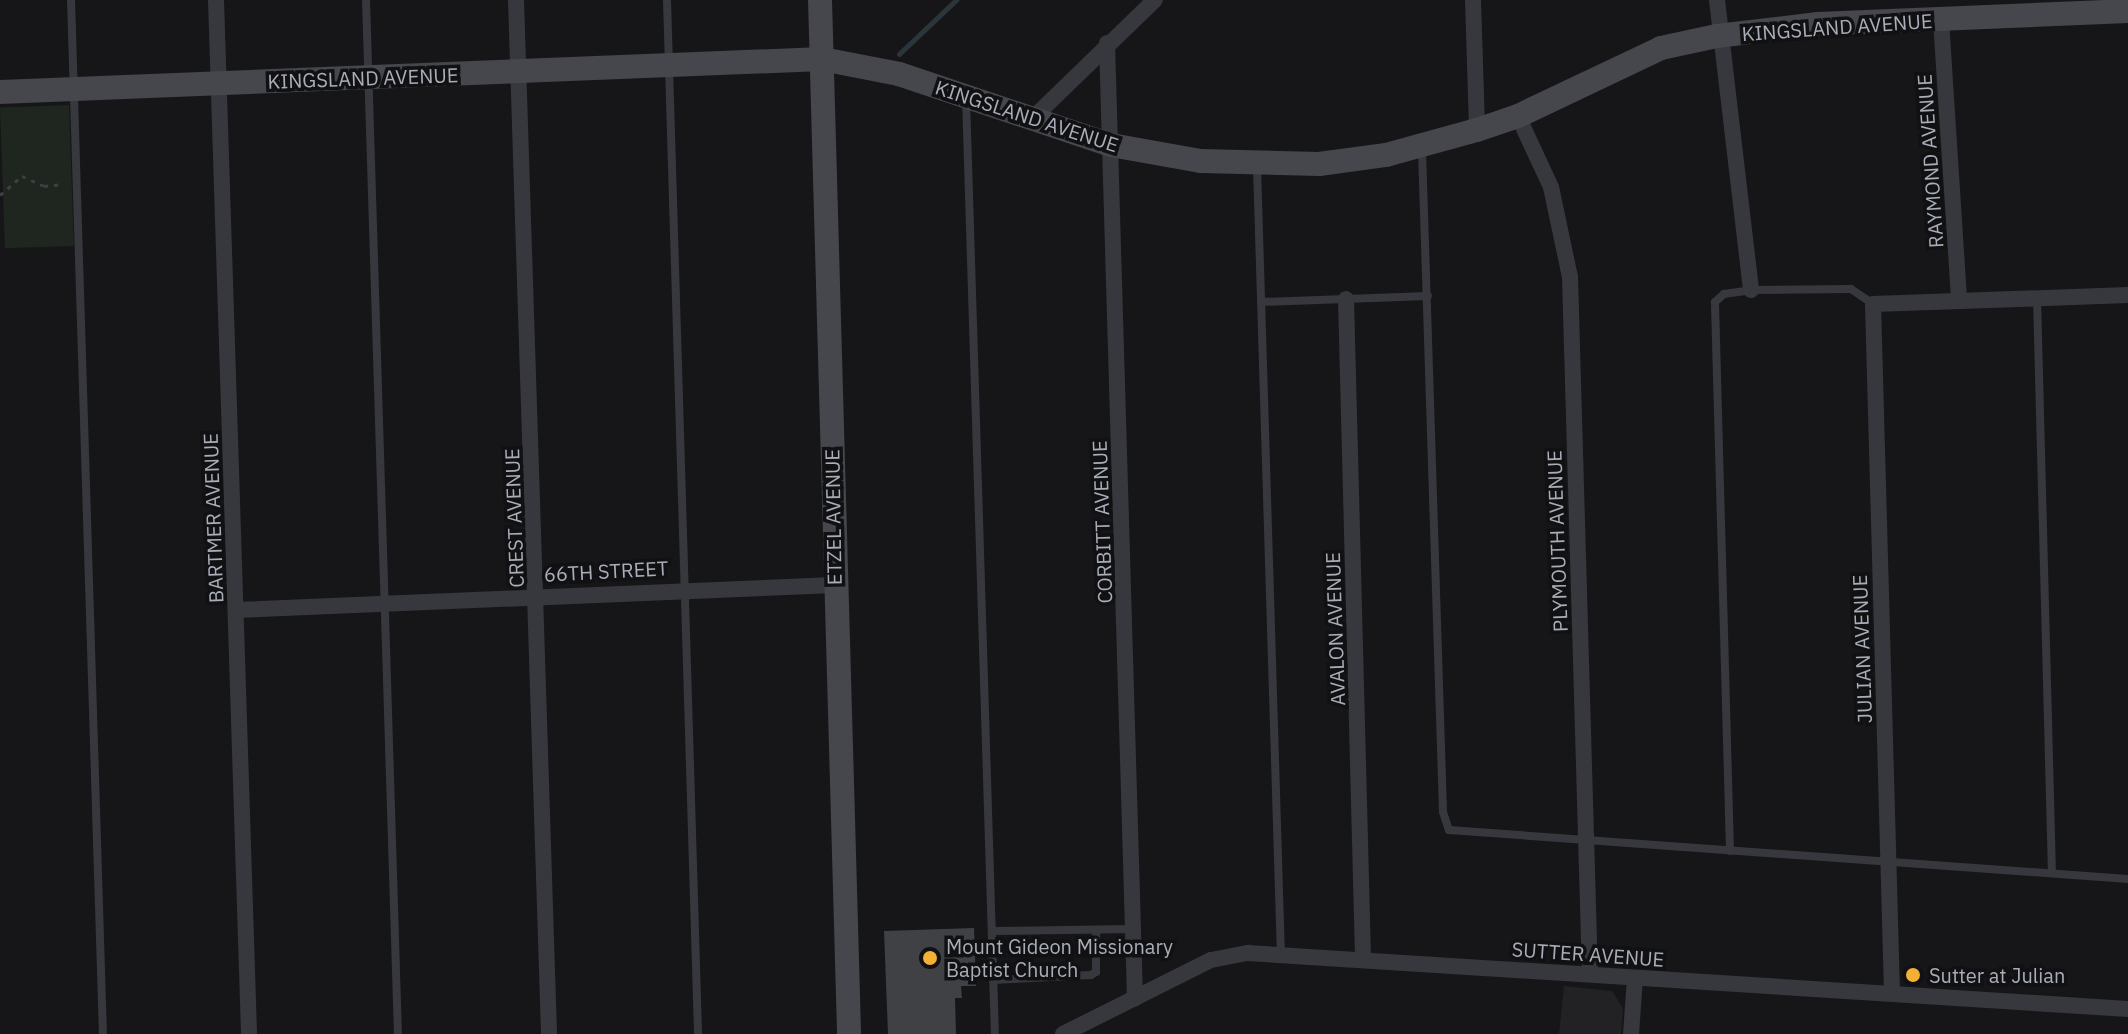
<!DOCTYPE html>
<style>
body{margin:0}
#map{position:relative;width:2128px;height:1034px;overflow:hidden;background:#161618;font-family:"IBM Plex Sans",sans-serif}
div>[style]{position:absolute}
.built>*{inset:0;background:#222225}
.green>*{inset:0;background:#1e261f;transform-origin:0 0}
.stream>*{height:5px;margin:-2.5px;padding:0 2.5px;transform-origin:2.5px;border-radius:2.5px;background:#2c353c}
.building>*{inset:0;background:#404145}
.path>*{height:3px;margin-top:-1.5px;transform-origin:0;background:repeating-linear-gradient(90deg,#3d3f44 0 4px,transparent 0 10px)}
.lane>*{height:8px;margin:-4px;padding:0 4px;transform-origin:4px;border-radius:4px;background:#37383d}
.street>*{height:16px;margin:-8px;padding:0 8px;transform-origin:8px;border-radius:8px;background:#37383d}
.secondary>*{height:24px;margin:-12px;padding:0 12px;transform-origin:12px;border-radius:12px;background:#45474d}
.dots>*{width:22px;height:22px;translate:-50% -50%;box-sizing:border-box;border:4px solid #111113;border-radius:50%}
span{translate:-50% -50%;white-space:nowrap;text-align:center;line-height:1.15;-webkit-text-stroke:7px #111113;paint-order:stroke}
.street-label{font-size:20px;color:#a8adb8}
.poi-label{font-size:20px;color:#a8adb8}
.left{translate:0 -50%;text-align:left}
</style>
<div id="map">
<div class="built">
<i style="clip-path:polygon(1564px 986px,1612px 991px,1623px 1008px,1621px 1034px,1559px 1034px)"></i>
</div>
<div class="green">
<i style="left:69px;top:105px;width:141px;height:69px;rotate:88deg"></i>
</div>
<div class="stream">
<i style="left:899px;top:54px;width:79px;rotate:-43.5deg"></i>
</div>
<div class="building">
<i style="clip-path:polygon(974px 928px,976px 986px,961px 986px,962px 998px,955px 998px,956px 1034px,888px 1034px,884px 931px)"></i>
</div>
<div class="path">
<i style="left:0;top:195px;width:29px;rotate:-41deg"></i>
<i style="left:22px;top:176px;width:24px;rotate:24deg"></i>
<i style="left:44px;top:186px;width:20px;rotate:-6deg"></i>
</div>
<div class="lane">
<i style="left:71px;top:0;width:1034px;rotate:88.23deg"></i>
<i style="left:366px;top:0;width:1034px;rotate:88.23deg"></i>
<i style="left:667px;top:0;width:1034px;rotate:88.28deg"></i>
<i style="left:966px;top:98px;width:936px;rotate:88.23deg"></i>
<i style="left:1422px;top:150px;width:662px;rotate:88.18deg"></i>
<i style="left:1443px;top:812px;width:19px;rotate:72deg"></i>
<i style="left:1449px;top:830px;width:681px;rotate:4.13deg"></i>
<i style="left:1257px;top:167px;width:788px;rotate:88.26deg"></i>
<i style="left:2037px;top:298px;width:575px;rotate:88.51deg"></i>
<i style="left:1261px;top:302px;width:167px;rotate:-2.1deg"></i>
<i style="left:1730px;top:851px;width:549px;rotate:-91.57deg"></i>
<i style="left:1715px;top:302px;width:12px;rotate:-42deg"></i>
<i style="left:1724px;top:294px;width:27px;rotate:-8deg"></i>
<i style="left:1751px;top:290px;width:100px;rotate:-0.6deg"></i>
<i style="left:1851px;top:289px;width:27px;rotate:34deg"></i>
<i style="left:992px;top:931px;width:140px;rotate:-0.8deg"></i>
<i style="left:993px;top:980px;width:98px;rotate:-2.9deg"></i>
<i style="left:1091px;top:975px;width:6px;rotate:-31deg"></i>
<i style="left:1096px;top:972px;width:42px;rotate:-90deg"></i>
</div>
<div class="street">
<i style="left:216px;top:0;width:1035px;rotate:88.17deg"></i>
<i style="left:516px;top:0;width:1035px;rotate:88.17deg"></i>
<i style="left:1473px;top:0;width:130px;rotate:88.2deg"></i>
<i style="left:1717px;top:0;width:292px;rotate:83.3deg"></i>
<i style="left:1941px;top:20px;width:280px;rotate:86.3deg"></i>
<i style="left:1107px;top:43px;width:956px;rotate:88.32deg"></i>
<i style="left:1518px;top:116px;width:78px;rotate:65.1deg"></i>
<i style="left:1551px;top:187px;width:92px;rotate:78.1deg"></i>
<i style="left:1570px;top:277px;width:697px;rotate:88.36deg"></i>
<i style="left:1032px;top:119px;width:171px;rotate:-44.1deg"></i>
<i style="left:1346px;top:299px;width:659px;rotate:88.52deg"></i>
<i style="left:236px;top:610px;width:600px;rotate:-2.39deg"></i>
<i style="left:1892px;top:993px;width:689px;rotate:-91.58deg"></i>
<i style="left:1873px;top:304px;width:255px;rotate:-2deg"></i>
<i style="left:1063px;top:1034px;width:165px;rotate:-26.6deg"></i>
<i style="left:1211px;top:960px;width:38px;rotate:-11deg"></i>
<i style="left:1248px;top:953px;width:882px;rotate:3.64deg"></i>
<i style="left:1631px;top:1034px;width:56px;rotate:-85.9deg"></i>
</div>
<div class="secondary">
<i style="left:820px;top:0;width:1034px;rotate:88.39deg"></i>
<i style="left:0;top:92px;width:823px;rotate:-2.3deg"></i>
<i style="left:822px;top:59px;width:78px;rotate:11deg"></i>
<i style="left:899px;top:74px;width:224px;rotate:18.5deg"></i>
<i style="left:1111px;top:145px;width:91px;rotate:10.1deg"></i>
<i style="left:1201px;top:161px;width:118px;rotate:1.5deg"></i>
<i style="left:1319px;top:164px;width:68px;rotate:-7.7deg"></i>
<i style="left:1386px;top:155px;width:94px;rotate:-15.4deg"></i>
<i style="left:1477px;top:130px;width:43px;rotate:-18.9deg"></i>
<i style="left:1518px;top:116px;width:158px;rotate:-25.4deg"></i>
<i style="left:1661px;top:48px;width:57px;rotate:-12.1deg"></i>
<i style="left:1717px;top:36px;width:102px;rotate:-6.8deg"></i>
<i style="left:1818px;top:24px;width:310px;rotate:-2.4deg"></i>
</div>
<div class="dots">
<i style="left:930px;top:958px;background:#f2b134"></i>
<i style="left:1913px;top:975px;background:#f2b134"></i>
</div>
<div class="street-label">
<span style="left:1837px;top:27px;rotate:-4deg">KINGSLAND AVENUE</span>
<span style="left:363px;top:78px;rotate:-2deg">KINGSLAND AVENUE</span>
<span style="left:1027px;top:116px;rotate:18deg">KINGSLAND AVENUE</span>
<span style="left:1930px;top:161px;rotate:-94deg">RAYMOND AVENUE</span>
<span style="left:833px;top:517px;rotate:-91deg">ETZEL AVENUE</span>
<span style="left:213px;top:518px;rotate:-92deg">BARTMER AVENUE</span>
<span style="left:514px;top:518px;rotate:-92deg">CREST AVENUE</span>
<span style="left:1102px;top:522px;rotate:-92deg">CORBITT AVENUE</span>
<span style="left:1557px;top:541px;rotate:-92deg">PLYMOUTH AVENUE</span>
<span style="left:606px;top:571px;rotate:-3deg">66TH STREET</span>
<span style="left:1335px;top:629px;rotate:-92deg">AVALON AVENUE</span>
<span style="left:1862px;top:649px;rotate:-92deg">JULIAN AVENUE</span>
<span style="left:1588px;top:954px;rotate:4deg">SUTTER AVENUE</span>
</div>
<div class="poi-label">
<span class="left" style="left:946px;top:958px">Mount Gideon Missionary<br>Baptist Church</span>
<span class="left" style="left:1929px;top:975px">Sutter at Julian</span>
</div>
</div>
